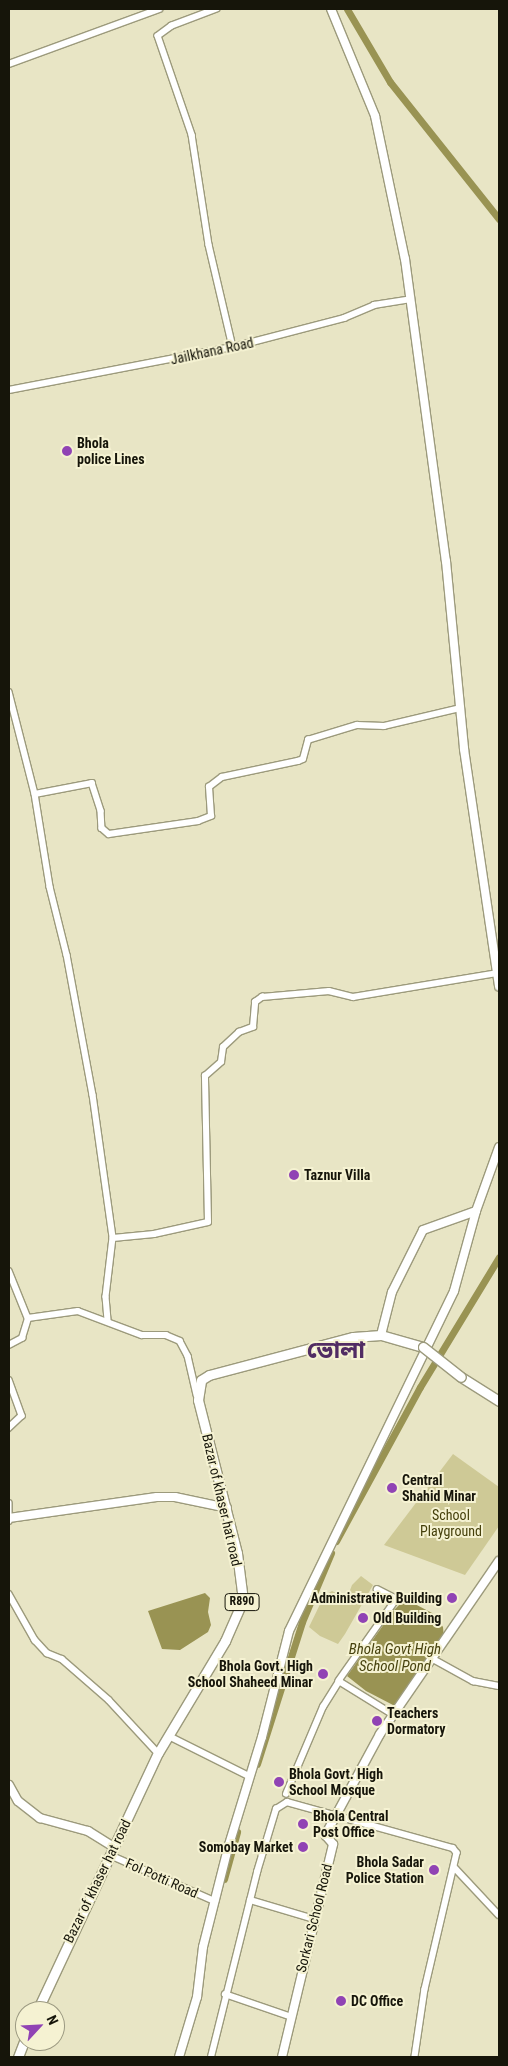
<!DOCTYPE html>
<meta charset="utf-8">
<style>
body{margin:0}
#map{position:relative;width:508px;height:2066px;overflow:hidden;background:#e8e5c5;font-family:"Roboto Condensed","Noto Sans Bengali",sans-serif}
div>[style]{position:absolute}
.green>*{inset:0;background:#cec996}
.water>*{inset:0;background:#999353}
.canal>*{height:7px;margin:-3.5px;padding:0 3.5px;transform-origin:3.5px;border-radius:3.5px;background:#999353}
.roads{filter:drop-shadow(1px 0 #9c9a7c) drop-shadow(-1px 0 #9c9a7c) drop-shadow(0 1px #9c9a7c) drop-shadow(0 -1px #9c9a7c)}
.street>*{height:5.5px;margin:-2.75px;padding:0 2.75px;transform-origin:2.75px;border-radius:2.75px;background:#fff}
.secondary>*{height:8px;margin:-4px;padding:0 4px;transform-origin:4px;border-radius:4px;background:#fff}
.primary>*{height:9px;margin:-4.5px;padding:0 4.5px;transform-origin:4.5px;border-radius:4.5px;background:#fff}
.bridges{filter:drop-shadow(1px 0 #9c9a7c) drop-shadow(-1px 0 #9c9a7c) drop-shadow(0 1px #9c9a7c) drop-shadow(0 -1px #9c9a7c)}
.primary-bridge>*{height:9px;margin:-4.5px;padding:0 4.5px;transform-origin:4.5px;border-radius:4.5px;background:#fff}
.dots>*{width:14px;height:14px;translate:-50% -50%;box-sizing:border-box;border:2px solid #f5f2d2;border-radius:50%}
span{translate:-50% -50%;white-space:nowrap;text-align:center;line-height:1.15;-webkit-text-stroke:4px #f5f2d2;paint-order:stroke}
.shield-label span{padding:1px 4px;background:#f5f2d2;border:1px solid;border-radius:4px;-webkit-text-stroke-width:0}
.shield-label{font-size:12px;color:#16150a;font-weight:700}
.street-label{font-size:14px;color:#16150a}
.poi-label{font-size:14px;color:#16150a;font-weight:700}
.left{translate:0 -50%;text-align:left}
.right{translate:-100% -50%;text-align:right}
.park-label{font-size:14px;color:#443f0a}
.water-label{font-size:15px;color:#48430f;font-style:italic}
.town-label{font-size:24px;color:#512c63;font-weight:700}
.frame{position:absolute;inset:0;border:10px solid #16150a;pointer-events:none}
.north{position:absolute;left:15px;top:2001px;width:50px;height:50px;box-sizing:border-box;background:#f5f2d2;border:1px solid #9c9a82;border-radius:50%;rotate:65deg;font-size:14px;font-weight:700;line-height:20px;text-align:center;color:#16150a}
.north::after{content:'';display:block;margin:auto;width:18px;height:22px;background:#9043b4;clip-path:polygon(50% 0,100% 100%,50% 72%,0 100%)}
</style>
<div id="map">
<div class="green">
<i style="clip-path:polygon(453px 1454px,499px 1487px,499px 1526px,465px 1575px,384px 1545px)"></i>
<i style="clip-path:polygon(361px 1576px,373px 1585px,345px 1634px,338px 1644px,320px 1636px,309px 1627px,324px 1596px,332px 1591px,347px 1598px,352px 1585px)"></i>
</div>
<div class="water">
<i style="clip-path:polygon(205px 1593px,210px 1598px,208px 1612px,211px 1625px,208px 1632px,180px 1650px,162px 1649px,148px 1611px)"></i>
<i style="clip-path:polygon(411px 1602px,434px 1614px,443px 1627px,444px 1639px,403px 1692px,398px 1705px,393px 1705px,366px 1691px,347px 1676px,394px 1610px,401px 1603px)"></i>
</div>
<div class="canal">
<i style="left:347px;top:9px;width:85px;rotate:59.5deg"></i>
<i style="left:390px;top:82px;width:175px;rotate:51.5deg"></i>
<i style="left:336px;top:1541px;width:175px;rotate:-61.4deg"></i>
<i style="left:420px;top:1387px;width:152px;rotate:-58.7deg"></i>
<i style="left:257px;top:1764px;width:149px;rotate:-72.4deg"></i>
<i style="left:302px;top:1622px;width:75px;rotate:-67.2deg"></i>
<i style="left:224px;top:1879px;width:49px;rotate:-74.5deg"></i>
</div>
<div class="roads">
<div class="street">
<i style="left:217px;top:9px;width:48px;rotate:159.3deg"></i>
<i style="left:172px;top:26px;width:17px;rotate:144deg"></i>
<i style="left:158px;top:36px;width:105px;rotate:71deg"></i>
<i style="left:192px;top:135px;width:111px;rotate:81.2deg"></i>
<i style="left:209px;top:245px;width:105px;rotate:76.8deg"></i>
<i style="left:9px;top:64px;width:160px;rotate:-20.1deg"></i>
<i style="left:9px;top:390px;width:228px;rotate:-10.9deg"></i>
<i style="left:233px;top:347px;width:115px;rotate:-14.6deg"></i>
<i style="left:344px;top:318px;width:33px;rotate:-23deg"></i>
<i style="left:374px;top:305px;width:37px;rotate:-9deg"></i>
<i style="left:9px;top:692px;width:105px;rotate:75.7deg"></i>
<i style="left:35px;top:794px;width:94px;rotate:80.8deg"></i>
<i style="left:50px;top:887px;width:70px;rotate:76deg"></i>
<i style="left:67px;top:955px;width:142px;rotate:79.5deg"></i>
<i style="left:93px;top:1095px;width:144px;rotate:82deg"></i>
<i style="left:113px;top:1238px;width:59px;rotate:96.8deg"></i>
<i style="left:106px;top:1297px;width:24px;rotate:85deg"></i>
<i style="left:35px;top:794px;width:58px;rotate:-10.9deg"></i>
<i style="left:92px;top:783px;width:29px;rotate:72deg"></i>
<i style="left:101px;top:811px;width:17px;rotate:87deg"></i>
<i style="left:102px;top:828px;width:9px;rotate:41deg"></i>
<i style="left:109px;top:834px;width:90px;rotate:-8.3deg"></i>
<i style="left:198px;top:821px;width:14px;rotate:-21deg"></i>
<i style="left:211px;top:816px;width:29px;rotate:-94deg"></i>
<i style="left:209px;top:787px;width:16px;rotate:-38deg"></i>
<i style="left:222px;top:777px;width:78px;rotate:-11.9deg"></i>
<i style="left:298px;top:761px;width:5px;rotate:-22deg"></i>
<i style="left:303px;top:759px;width:20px;rotate:-75deg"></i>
<i style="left:308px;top:740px;width:51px;rotate:-17deg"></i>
<i style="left:357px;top:725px;width:27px;rotate:2deg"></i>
<i style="left:384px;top:726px;width:78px;rotate:-13.3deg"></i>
<i style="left:113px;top:1238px;width:41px;rotate:-5.6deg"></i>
<i style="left:154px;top:1234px;width:55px;rotate:-12.5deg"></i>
<i style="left:208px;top:1222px;width:146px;rotate:-91.2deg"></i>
<i style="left:205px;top:1076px;width:21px;rotate:-41deg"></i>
<i style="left:221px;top:1062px;width:15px;rotate:-82deg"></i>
<i style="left:223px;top:1047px;width:22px;rotate:-43deg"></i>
<i style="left:239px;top:1032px;width:15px;rotate:-20deg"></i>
<i style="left:253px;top:1027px;width:25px;rotate:-85deg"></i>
<i style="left:255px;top:1002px;width:9px;rotate:-36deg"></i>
<i style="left:262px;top:997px;width:67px;rotate:-5.1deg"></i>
<i style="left:329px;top:991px;width:25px;rotate:14deg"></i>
<i style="left:353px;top:997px;width:147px;rotate:-9.4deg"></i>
<i style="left:9px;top:1271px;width:51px;rotate:68deg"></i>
<i style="left:28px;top:1318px;width:50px;rotate:-8deg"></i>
<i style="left:78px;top:1311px;width:68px;rotate:20.6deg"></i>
<i style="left:142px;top:1335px;width:24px"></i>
<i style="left:166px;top:1335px;width:15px;rotate:23deg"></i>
<i style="left:180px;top:1341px;width:17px;rotate:62deg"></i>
<i style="left:188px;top:1356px;width:40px;rotate:77deg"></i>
<i style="left:9px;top:1345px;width:15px;rotate:-28deg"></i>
<i style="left:22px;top:1338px;width:21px;rotate:-73deg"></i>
<i style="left:9px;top:1380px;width:38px;rotate:70deg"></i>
<i style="left:22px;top:1416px;width:18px;rotate:137deg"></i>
<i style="left:9px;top:1503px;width:18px;rotate:90deg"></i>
<i style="left:377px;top:1589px;width:22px;rotate:27deg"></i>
<i style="left:397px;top:1599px;width:100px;rotate:125.3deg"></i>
<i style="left:339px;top:1681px;width:65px;rotate:31.7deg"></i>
<i style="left:9px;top:1594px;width:53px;rotate:60.5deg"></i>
<i style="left:35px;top:1640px;width:18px;rotate:47deg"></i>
<i style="left:47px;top:1653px;width:16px;rotate:22deg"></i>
<i style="left:62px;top:1659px;width:62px;rotate:41.1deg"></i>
<i style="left:109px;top:1700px;width:72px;rotate:47.2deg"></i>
<i style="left:433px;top:1659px;width:46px;rotate:28.8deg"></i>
<i style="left:473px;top:1681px;width:26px;rotate:11deg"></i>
<i style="left:169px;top:1736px;width:89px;rotate:26.6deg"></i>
<i style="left:286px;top:1794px;width:95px;rotate:-67deg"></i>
<i style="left:323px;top:1707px;width:31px;rotate:-58deg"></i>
<i style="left:110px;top:1855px;width:115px;rotate:23.7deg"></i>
<i style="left:455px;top:1868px;width:64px;rotate:46.9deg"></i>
<i style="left:250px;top:1900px;width:67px;rotate:16.5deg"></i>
<i style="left:225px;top:1994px;width:68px;rotate:19deg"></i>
<i style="left:211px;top:2057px;width:191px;rotate:-76deg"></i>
<i style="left:257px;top:1872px;width:66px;rotate:-73.2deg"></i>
<i style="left:276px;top:1809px;width:13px;rotate:-32deg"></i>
<i style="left:287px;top:1802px;width:172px;rotate:15.5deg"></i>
<i style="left:453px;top:1848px;width:6px;rotate:51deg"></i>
<i style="left:457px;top:1853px;width:140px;rotate:103.2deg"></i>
<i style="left:425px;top:1989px;width:69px;rotate:98.4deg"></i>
</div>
<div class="secondary">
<i style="left:331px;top:9px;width:116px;rotate:67.6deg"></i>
<i style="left:375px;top:116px;width:146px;rotate:78.2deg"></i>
<i style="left:405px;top:259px;width:305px;rotate:82.3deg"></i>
<i style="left:446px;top:561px;width:189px;rotate:84.5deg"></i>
<i style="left:464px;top:749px;width:240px;rotate:81.6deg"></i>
<i style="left:381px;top:1335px;width:44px;rotate:-75.7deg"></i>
<i style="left:392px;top:1292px;width:69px;rotate:-63.4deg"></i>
<i style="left:423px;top:1230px;width:56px;rotate:-19.7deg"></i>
<i style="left:9px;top:1518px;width:149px;rotate:-8.1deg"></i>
<i style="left:157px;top:1497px;width:18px"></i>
<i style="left:175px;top:1497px;width:53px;rotate:11.9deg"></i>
<i style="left:9px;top:1785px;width:18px;rotate:61deg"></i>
<i style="left:18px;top:1801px;width:28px;rotate:38deg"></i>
<i style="left:40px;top:1818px;width:50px;rotate:15.2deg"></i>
<i style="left:88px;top:1831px;width:31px;rotate:32deg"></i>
<i style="left:179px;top:2057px;width:63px;rotate:-73.3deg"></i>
<i style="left:197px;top:1997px;width:50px;rotate:-83.2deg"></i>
<i style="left:203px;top:1947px;width:102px;rotate:-75.8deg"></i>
<i style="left:228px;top:1848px;width:116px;rotate:-73deg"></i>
<i style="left:262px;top:1737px;width:109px;rotate:-75.7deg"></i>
<i style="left:289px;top:1631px;width:378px;rotate:-64.1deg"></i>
<i style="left:454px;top:1291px;width:83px;rotate:-74.6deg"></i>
<i style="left:476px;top:1211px;width:68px;rotate:-70.2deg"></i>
<i style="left:282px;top:2057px;width:219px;rotate:-76.5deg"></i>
<i style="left:333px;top:1844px;width:11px;rotate:-131deg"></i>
<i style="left:326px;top:1836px;width:4px;rotate:-76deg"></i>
<i style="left:327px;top:1832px;width:111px;rotate:-61.6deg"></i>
<i style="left:380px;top:1734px;width:210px;rotate:-55.5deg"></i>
</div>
<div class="primary">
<i style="left:461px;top:1377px;width:45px;rotate:32.3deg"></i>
<i style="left:37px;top:2011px;width:285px;rotate:-64.9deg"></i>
<i style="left:158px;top:1753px;width:131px;rotate:-59.1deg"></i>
<i style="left:225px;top:1641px;width:45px;rotate:-66.3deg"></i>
<i style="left:243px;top:1600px;width:47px;rotate:-97.3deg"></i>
<i style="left:237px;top:1553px;width:158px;rotate:-104.3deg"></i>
<i style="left:198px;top:1400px;width:20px;rotate:-81deg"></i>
<i style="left:201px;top:1380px;width:9px;rotate:-32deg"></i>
<i style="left:209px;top:1375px;width:149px;rotate:-14.8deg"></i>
<i style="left:353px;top:1337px;width:28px;rotate:-4deg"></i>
<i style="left:381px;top:1335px;width:44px;rotate:15.9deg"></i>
<i style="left:18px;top:2057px;width:19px;rotate:-69deg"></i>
</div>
</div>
<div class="bridges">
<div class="primary-bridge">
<i style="left:423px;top:1347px;width:48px;rotate:38.3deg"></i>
</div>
</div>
<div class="dots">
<i style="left:67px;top:451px;background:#9043b4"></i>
<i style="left:294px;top:1175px;background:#9043b4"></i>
<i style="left:392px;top:1488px;background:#9043b4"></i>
<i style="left:452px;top:1598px;background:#9043b4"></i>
<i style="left:363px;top:1618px;background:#9043b4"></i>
<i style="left:323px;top:1674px;background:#9043b4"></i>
<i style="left:377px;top:1721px;background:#9043b4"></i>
<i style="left:279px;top:1782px;background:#9043b4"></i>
<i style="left:303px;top:1824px;background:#9043b4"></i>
<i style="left:303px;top:1847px;background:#9043b4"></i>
<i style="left:434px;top:1870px;background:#9043b4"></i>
<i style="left:341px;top:2001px;background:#9043b4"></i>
</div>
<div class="shield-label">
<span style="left:242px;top:1602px">R890</span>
</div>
<div class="street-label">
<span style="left:212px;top:351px;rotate:-12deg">Jailkhana Road</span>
<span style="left:222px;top:1500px;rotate:77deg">Bazar of khaser hat road</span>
<span style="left:162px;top:1878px;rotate:24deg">Fol Potti Road</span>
<span style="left:97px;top:1881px;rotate:-64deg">Bazar of khaser hat road</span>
<span style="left:314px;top:1918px;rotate:-76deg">Sorkari School Road</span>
</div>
<div class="poi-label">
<span class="left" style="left:77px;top:451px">Bhola<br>police Lines</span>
<span class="left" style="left:304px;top:1175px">Taznur Villa</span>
<span class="left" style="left:402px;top:1488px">Central<br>Shahid Minar</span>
<span class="right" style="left:442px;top:1598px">Administrative Building</span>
<span class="left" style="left:373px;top:1618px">Old Building</span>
<span class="right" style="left:313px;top:1674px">Bhola Govt. High<br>School Shaheed Minar</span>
<span class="left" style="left:387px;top:1721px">Teachers<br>Dormatory</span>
<span class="left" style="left:289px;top:1782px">Bhola Govt. High<br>School Mosque</span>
<span class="left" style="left:313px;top:1824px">Bhola Central<br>Post Office</span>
<span class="right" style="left:293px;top:1847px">Somobay Market</span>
<span class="right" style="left:424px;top:1870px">Bhola Sadar<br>Police Station</span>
<span class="left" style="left:351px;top:2001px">DC Office</span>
</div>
<div class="park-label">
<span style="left:451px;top:1523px">School<br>Playground</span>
</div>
<div class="water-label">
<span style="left:395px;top:1658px">Bhola Govt High<br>School Pond</span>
</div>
<div class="town-label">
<span style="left:336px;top:1351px">ভোলা</span>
</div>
<div class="frame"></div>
<div class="north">N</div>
</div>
